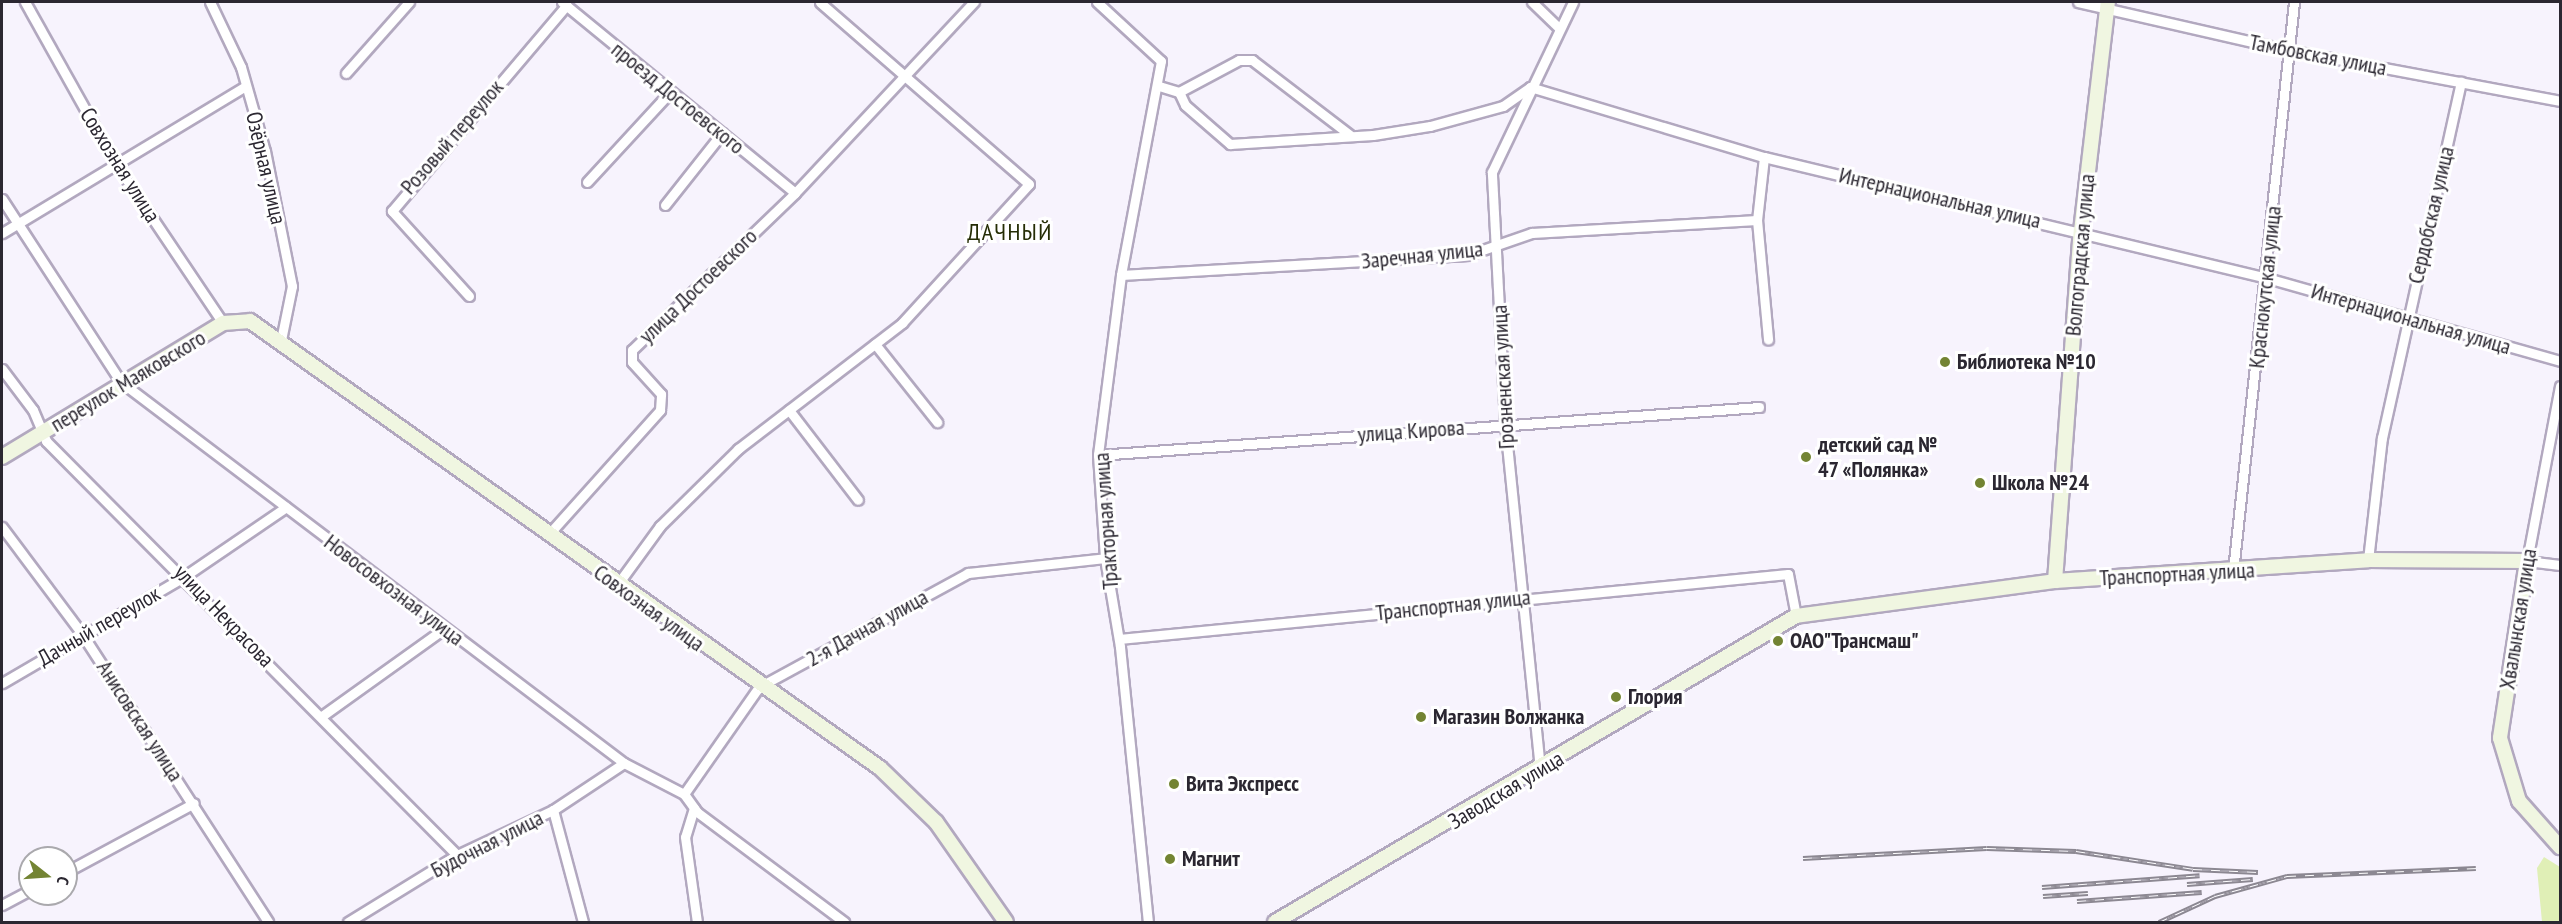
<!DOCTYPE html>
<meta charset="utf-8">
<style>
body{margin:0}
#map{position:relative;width:2562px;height:924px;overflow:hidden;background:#f7f3fd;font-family:"PT Sans Narrow",sans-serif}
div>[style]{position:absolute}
.green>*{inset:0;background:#e0efb6}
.roads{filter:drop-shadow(2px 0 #b2a8bf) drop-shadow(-2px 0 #b2a8bf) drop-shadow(0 2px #b2a8bf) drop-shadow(0 -2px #b2a8bf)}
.street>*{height:9px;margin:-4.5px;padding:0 4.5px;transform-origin:4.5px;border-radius:4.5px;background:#fff}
.secondary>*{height:14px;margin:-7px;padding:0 7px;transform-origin:7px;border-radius:7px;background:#f0f6e1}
.rail>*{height:5px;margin-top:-2.5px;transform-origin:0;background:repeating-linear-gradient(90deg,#fff 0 9px,#8c8892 0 18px);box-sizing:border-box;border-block:2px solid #8c8892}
.dots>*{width:16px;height:16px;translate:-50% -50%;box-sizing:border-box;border:3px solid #fff;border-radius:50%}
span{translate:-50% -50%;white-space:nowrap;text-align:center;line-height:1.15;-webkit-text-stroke:6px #fff;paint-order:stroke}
.street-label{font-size:22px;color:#2b2731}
.poi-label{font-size:22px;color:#2b2731;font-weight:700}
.left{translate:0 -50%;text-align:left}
.neighbourhood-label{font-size:24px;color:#252d05;letter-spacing:1.5px}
.frame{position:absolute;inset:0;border:3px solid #2b2731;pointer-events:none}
.north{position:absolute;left:18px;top:846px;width:60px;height:60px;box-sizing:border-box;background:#fff;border:2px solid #aaa9ad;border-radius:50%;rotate:107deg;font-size:16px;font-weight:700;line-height:24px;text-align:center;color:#2b2731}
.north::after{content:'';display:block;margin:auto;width:21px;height:27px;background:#738433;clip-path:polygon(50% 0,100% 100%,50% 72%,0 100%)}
</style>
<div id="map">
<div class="green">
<i style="clip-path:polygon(2544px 857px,2560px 867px,2560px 922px,2542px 922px,2537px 868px)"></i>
</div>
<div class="roads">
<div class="street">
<i style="left:25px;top:2px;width:182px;rotate:60.8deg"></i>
<i style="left:114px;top:161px;width:195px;rotate:56.1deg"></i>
<i style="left:210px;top:2px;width:72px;rotate:64.5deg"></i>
<i style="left:241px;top:67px;width:87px;rotate:74.1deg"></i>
<i style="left:265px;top:151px;width:138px;rotate:78.7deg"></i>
<i style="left:292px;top:286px;width:55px;rotate:101.5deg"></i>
<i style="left:562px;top:2px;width:301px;rotate:39.3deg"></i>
<i style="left:1097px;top:2px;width:87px;rotate:42.7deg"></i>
<i style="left:1161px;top:61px;width:218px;rotate:100.6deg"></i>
<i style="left:1121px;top:275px;width:181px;rotate:97.3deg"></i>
<i style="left:1098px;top:455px;width:103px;rotate:86.1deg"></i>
<i style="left:1105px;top:558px;width:90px;rotate:80.4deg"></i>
<i style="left:1120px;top:647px;width:276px;rotate:84.2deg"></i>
<i style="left:1532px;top:2px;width:36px;rotate:44deg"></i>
<i style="left:2078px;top:2px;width:215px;rotate:12.9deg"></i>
<i style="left:2288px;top:50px;width:277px;rotate:10.6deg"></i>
<i style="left:346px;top:73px;width:95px;rotate:-48.4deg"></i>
<i style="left:1159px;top:86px;width:21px;rotate:17deg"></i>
<i style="left:1179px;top:92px;width:14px;rotate:65deg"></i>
<i style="left:1185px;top:105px;width:60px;rotate:40.9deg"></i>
<i style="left:1230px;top:144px;width:143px;rotate:-3.6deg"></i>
<i style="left:1373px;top:135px;width:58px;rotate:-9deg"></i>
<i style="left:1430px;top:126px;width:76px;rotate:-15.3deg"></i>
<i style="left:1503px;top:106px;width:33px;rotate:-35deg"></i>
<i style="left:1530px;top:87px;width:244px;rotate:16.7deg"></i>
<i style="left:1764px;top:157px;width:517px;rotate:13.53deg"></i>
<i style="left:2267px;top:278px;width:305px;rotate:15.8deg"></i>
<i style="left:1179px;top:92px;width:68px;rotate:-28.1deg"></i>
<i style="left:1239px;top:60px;width:13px"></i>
<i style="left:1252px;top:60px;width:123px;rotate:37.4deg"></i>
<i style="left:1764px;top:157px;width:63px;rotate:96.3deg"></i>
<i style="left:1757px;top:220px;width:120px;rotate:84.7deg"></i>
<i style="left:587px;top:182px;width:122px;rotate:-47.3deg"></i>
<i style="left:2px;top:199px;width:218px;rotate:57deg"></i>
<i style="left:121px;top:382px;width:631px;rotate:37.14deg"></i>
<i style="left:624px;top:763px;width:68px;rotate:27.3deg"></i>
<i style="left:684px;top:794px;width:22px;rotate:54deg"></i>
<i style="left:697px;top:812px;width:184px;rotate:36.8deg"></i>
<i style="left:665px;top:205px;width:92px;rotate:-51.6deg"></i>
<i style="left:2px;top:233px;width:283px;rotate:-31.1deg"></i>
<i style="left:1121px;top:275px;width:348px;rotate:-3.3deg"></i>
<i style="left:1468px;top:255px;width:68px;rotate:-19deg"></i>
<i style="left:1532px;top:233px;width:225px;rotate:-3.3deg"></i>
<i style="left:469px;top:296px;width:115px;rotate:-132.2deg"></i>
<i style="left:392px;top:211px;width:270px;rotate:-49.7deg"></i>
<i style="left:875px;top:344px;width:100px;rotate:51.5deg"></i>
<i style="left:2px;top:369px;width:51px;rotate:52.9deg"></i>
<i style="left:33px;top:410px;width:34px;rotate:67deg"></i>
<i style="left:46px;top:441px;width:583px;rotate:45.21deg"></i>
<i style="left:2560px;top:386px;width:178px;rotate:100.7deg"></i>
<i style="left:2527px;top:561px;width:33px;rotate:7deg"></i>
<i style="left:789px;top:410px;width:113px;rotate:52.5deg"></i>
<i style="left:1098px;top:455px;width:663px;rotate:-4.15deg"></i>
<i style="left:2px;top:527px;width:134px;rotate:53.2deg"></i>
<i style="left:82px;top:634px;width:343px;rotate:57.1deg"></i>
<i style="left:548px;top:535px;width:168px;rotate:-48.1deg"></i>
<i style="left:660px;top:410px;width:16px;rotate:-86deg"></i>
<i style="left:661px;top:394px;width:43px;rotate:-132.2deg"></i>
<i style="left:632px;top:362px;width:12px;rotate:-90deg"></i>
<i style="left:632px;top:350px;width:226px;rotate:-43.9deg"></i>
<i style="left:795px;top:193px;width:262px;rotate:-46.9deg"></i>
<i style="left:2368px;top:560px;width:123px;rotate:-83.5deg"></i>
<i style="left:2382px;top:438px;width:365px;rotate:-77.5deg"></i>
<i style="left:2233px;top:571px;width:572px;rotate:-83.88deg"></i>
<i style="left:617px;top:585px;width:73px;rotate:-53.9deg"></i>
<i style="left:660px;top:526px;width:110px;rotate:-44.6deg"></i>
<i style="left:738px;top:449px;width:207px;rotate:-37.5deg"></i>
<i style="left:902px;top:323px;width:188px;rotate:-47.6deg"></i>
<i style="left:1029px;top:184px;width:277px;rotate:-139deg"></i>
<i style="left:1119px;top:639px;width:672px;rotate:-5.55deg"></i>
<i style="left:1788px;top:574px;width:43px;rotate:79.2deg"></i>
<i style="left:2px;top:683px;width:212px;rotate:-30.3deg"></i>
<i style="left:185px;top:576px;width:122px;rotate:-34.3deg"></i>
<i style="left:322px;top:716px;width:151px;rotate:-35.6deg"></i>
<i style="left:1540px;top:769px;width:348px;rotate:-95.8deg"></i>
<i style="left:1505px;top:423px;width:251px;rotate:-93deg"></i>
<i style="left:1492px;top:172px;width:188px;rotate:-64.5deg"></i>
<i style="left:684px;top:794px;width:131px;rotate:-55deg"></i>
<i style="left:759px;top:687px;width:238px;rotate:-28.6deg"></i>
<i style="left:968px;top:573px;width:138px;rotate:-6.2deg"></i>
<i style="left:694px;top:808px;width:30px;rotate:107deg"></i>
<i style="left:685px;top:837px;width:86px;rotate:82deg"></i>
<i style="left:553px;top:810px;width:116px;rotate:75deg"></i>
<i style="left:66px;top:872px;width:145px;rotate:-28.3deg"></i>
<i style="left:2px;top:905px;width:32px;rotate:-28deg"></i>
<i style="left:348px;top:922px;width:128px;rotate:-31.6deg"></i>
<i style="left:457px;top:855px;width:106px;rotate:-25.1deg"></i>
<i style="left:553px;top:810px;width:85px;rotate:-33.5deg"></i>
</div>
<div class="secondary">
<i style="left:2px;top:457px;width:258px;rotate:-31.2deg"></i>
<i style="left:223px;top:323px;width:27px;rotate:-4deg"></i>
<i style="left:250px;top:321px;width:772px;rotate:35.36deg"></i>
<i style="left:880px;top:768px;width:78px;rotate:44deg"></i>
<i style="left:936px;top:822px;width:122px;rotate:55deg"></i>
<i style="left:2055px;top:581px;width:351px;rotate:-85.8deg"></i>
<i style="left:2081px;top:231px;width:231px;rotate:-83.3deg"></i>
<i style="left:1275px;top:922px;width:604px;rotate:-30.43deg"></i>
<i style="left:1796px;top:616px;width:261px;rotate:-7.7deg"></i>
<i style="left:2055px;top:581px;width:314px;rotate:-3.8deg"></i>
<i style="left:2368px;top:560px;width:159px;rotate:0.4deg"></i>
<i style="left:2527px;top:561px;width:179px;rotate:98.7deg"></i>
<i style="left:2500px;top:738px;width:66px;rotate:73.2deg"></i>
<i style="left:2519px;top:801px;width:62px;rotate:48.3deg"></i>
</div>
</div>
<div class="rail">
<i style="left:1803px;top:858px;width:184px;rotate:-3.1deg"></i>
<i style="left:1987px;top:848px;width:89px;rotate:1.9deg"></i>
<i style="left:2076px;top:851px;width:118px;rotate:8.7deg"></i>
<i style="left:2193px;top:869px;width:65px;rotate:2.6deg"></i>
<i style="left:2187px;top:884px;width:66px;rotate:-4.3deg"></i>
<i style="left:2042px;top:887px;width:158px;rotate:-4.3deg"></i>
<i style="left:2043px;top:896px;width:45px;rotate:-3.8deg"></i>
<i style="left:2077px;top:901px;width:125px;rotate:-4.1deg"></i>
<i style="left:2159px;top:922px;width:62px;rotate:-24.9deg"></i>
<i style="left:2215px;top:896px;width:75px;rotate:-15.5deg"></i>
<i style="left:2287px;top:876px;width:189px;rotate:-2.4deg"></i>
</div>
<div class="dots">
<i style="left:1945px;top:362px;background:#738433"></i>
<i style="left:1806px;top:457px;background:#738433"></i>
<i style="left:1980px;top:483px;background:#738433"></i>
<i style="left:1778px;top:641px;background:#738433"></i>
<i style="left:1616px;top:697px;background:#738433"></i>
<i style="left:1421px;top:717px;background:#738433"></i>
<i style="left:1174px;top:784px;background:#738433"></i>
<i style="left:1170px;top:859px;background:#738433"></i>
</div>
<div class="street-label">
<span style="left:2318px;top:55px;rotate:11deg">Тамбовская улица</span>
<span style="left:678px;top:98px;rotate:39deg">проезд Достоевского</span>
<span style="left:452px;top:137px;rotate:-49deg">Розовый переулок</span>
<span style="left:120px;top:165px;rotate:58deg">Совхозная улица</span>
<span style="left:266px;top:168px;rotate:77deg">Озёрная улица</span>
<span style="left:1940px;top:198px;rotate:13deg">Интернациональная улица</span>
<span style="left:2431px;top:215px;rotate:-77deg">Сердобская улица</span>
<span style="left:1422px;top:255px;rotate:-6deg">Заречная улица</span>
<span style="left:2080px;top:255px;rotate:-85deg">Волгоградская улица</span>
<span style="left:698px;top:286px;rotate:-44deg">улица Достоевского</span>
<span style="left:2265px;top:287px;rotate:-84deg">Краснокутская улица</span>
<span style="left:2411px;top:319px;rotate:16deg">Интернациональная улица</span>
<span style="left:1503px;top:377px;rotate:-93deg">Грозненская улица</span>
<span style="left:128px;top:381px;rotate:-31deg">переулок Маяковского</span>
<span style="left:1411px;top:431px;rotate:-4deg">улица Кирова</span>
<span style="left:1106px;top:521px;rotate:-94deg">Тракторная улица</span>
<span style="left:2177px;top:574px;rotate:-3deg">Транспортная улица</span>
<span style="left:394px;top:590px;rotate:37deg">Новосовхозная улица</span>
<span style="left:1453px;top:605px;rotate:-6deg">Транспортная улица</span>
<span style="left:649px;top:608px;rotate:36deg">Совхозная улица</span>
<span style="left:224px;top:616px;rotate:46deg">улица Некрасова</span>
<span style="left:2518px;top:619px;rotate:-81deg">Хвалынская улица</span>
<span style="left:99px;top:626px;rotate:-30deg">Дачный переулок</span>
<span style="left:867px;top:628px;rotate:-29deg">2-я Дачная улица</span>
<span style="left:140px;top:721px;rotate:57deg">Анисовская улица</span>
<span style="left:1506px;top:790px;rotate:-31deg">Заводская улица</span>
<span style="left:487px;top:844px;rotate:-27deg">Будочная улица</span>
</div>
<div class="poi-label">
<span class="left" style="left:1957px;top:362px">Библиотека №10</span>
<span class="left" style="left:1818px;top:457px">детский сад №<br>47 «Полянка»</span>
<span class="left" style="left:1992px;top:483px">Школа №24</span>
<span class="left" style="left:1790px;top:641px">ОАО"Трансмаш"</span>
<span class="left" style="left:1628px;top:697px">Глория</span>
<span class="left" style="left:1433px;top:717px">Магазин Волжанка</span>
<span class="left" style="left:1186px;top:784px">Вита Экспресс</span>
<span class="left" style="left:1182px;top:859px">Магнит</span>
</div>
<div class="neighbourhood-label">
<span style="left:1010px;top:232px">ДАЧНЫЙ</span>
</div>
<div class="frame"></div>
<div class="north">С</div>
</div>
